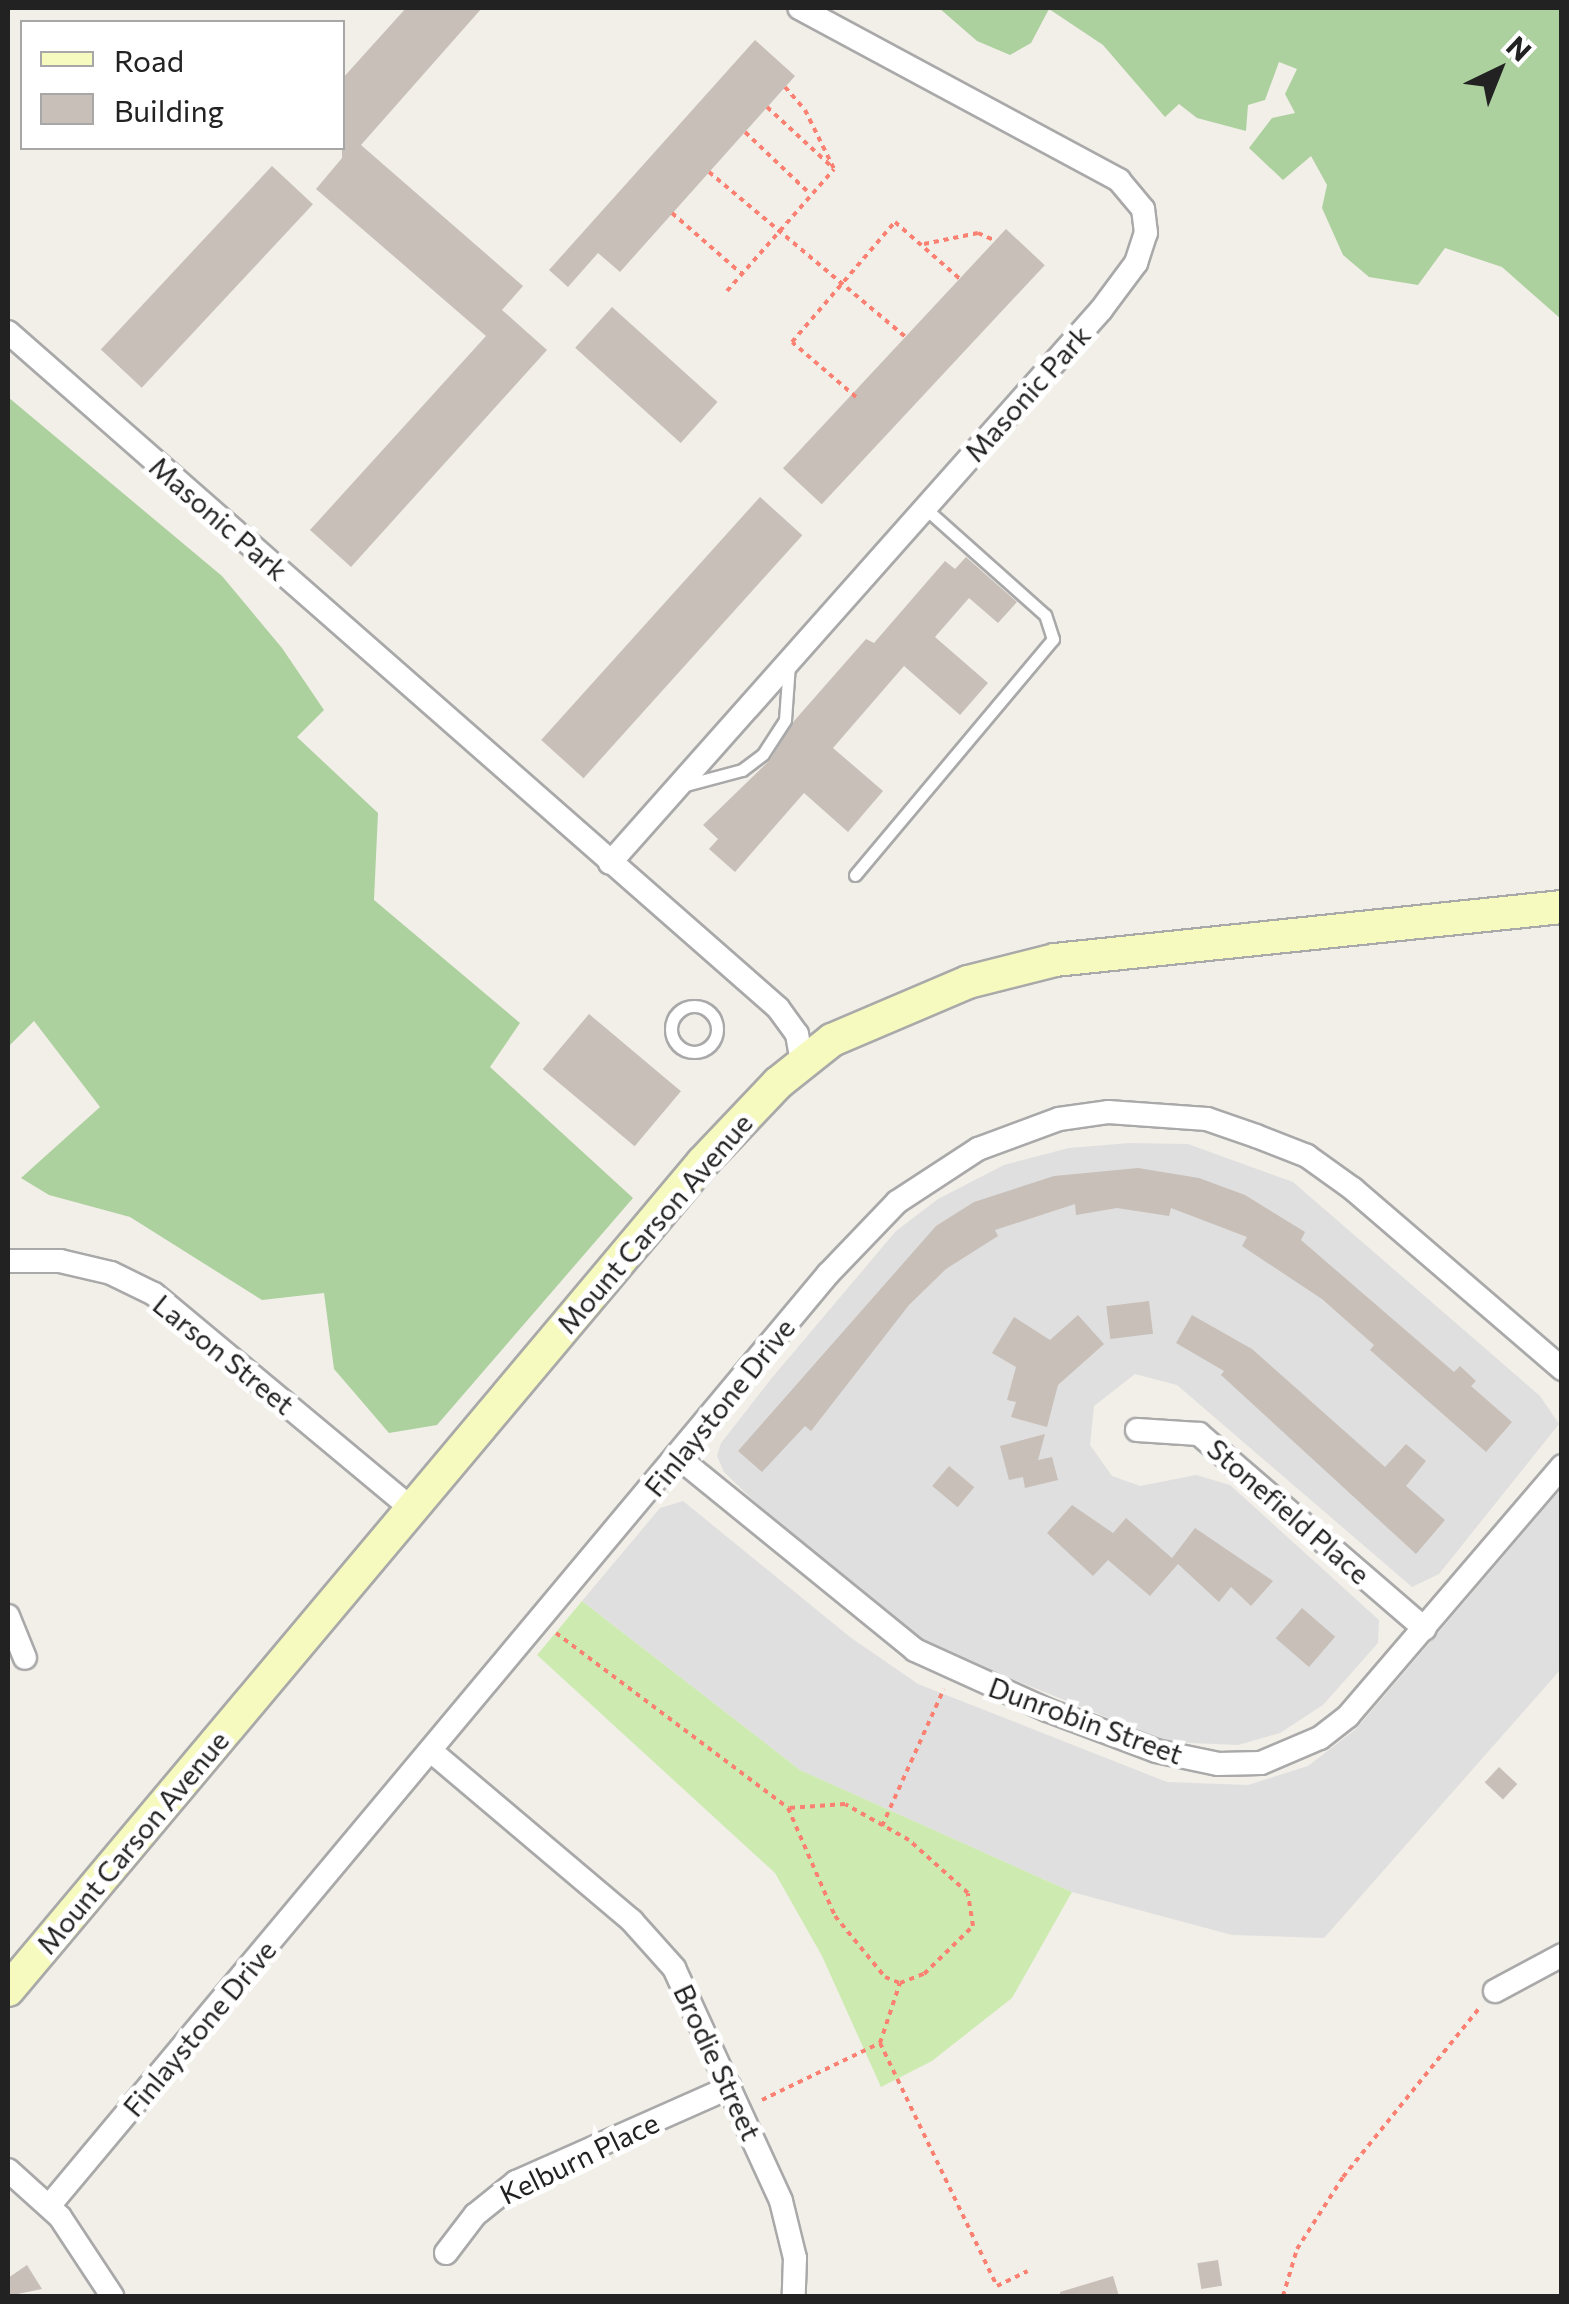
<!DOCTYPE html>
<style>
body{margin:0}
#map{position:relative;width:1569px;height:2304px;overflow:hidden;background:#f2efe9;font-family:Commissioner,sans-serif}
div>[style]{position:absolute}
.residential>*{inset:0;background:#e0dfdf}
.grass>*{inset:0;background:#cdebb0}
.forest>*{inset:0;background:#add19e}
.building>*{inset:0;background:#c7bfb8;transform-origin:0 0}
.path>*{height:4px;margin-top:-2px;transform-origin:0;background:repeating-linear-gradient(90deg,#fa8072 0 5px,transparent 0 10px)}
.roads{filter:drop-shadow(2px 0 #a9a9a9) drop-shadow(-2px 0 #a9a9a9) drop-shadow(0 2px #a9a9a9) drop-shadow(0 -2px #a9a9a9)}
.service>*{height:11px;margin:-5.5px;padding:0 5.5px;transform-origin:5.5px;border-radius:5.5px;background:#fff}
.service>.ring{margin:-5.5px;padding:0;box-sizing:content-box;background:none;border:11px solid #fff;border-radius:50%}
.minor>*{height:22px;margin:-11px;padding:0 11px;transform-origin:11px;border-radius:11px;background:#fff}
.secondary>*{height:32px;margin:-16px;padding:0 16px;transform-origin:16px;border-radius:16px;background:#f7fabf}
span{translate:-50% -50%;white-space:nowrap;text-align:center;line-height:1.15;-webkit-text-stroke:10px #fff;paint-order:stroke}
.street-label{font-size:28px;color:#222}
.frame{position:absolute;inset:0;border:10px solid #222;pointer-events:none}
.legend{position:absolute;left:20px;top:20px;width:325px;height:130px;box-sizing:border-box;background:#fff;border:2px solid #a7a7a7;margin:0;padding:12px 18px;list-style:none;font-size:30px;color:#222}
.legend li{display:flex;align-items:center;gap:20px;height:50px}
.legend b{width:50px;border:2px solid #a7a7a7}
.north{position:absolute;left:1449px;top:20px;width:100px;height:100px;-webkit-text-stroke:8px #fff;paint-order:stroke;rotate:43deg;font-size:28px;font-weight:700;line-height:40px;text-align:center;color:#222}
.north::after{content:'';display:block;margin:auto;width:35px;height:45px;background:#222;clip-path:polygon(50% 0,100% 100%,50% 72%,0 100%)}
</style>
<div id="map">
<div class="residential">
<i style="clip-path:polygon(1129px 1143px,1188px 1144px,1293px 1182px,1540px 1396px,1559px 1424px,1439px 1574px,1412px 1587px,1177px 1385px,1135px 1374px,1094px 1406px,1090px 1445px,1112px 1476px,1140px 1486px,1196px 1475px,1230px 1485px,1379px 1620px,1378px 1643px,1323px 1705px,1280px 1733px,1238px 1745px,1168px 1742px,931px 1646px,790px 1536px,724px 1472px,717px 1456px,721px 1443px,771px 1379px,896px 1231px,938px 1199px,1004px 1165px,1069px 1148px)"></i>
<i style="clip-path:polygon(1561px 1489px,1561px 1669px,1324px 1938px,1232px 1935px,1072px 1892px,800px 1770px,582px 1601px,660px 1508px,683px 1501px,850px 1637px,918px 1684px,1167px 1782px,1248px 1785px,1308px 1766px,1356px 1729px)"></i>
</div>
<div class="grass">
<i style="clip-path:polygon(582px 1601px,800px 1770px,1072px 1892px,1012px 1998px,932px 2061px,881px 2087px,822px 1956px,775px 1873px,537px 1655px)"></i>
</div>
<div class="forest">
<i style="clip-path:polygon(939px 8px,1561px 8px,1561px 319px,1502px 267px,1445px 248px,1418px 285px,1369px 277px,1343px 255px,1322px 208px,1327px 185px,1311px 156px,1283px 180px,1249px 148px,1272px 118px,1295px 113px,1285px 94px,1297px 69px,1279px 62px,1265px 100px,1248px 105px,1246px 131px,1197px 118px,1179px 104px,1165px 117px,1103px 45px,1049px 9px,1031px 43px,1010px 55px,977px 41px)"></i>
<i style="clip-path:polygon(8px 397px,222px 576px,282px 648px,324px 710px,297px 737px,378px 813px,374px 900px,520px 1023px,490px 1067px,633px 1198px,437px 1425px,389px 1433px,334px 1369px,324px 1293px,262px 1300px,130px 1217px,49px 1195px,21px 1178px,100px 1107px,34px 1021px,8px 1047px)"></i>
</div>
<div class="building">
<i style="clip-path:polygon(406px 8px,482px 8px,361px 145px,523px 286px,502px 310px,547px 350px,351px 567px,310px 530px,486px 336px,316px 189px,342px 158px,342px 79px)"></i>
<i style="clip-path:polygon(755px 40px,795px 76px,620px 272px,598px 253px,568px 287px,549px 270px)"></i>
<i style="left:272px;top:166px;width:56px;height:251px;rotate:43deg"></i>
<i style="left:1006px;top:229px;width:53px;height:327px;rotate:43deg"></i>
<i style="left:612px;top:307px;width:142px;height:55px;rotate:42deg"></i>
<i style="left:760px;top:497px;width:57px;height:327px;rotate:42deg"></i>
<i style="clip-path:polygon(966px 557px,1017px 602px,998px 623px,969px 598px,935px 637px,988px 683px,960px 715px,904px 666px,833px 748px,883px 791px,848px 832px,804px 793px,735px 872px,709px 849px,718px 839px,703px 825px,770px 760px,794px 721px,866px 639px,874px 643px,945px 561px,955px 569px)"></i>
<i style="left:589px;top:1014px;width:120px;height:72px;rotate:40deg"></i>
<i style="clip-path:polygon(1138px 1168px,1199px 1178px,1245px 1195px,1305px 1232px,1301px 1240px,1454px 1372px,1460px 1366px,1476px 1381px,1471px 1386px,1512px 1422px,1486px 1452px,1370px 1350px,1374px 1345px,1322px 1299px,1242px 1246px,1247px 1237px,1171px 1208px,1169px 1216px,1117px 1208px,1076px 1215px,1075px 1204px,995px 1230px,998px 1236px,946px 1269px,909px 1305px,811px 1431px,805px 1426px,762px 1472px,738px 1451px,936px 1226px,974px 1202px,1054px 1176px)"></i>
<i style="left:1149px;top:1301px;width:33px;height:43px;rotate:83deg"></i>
<i style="clip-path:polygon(1078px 1315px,1104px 1344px,1058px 1385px,1047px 1427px,1011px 1417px,1016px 1402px,1007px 1400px,1016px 1367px,992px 1353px,1014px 1317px,1050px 1340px)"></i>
<i style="clip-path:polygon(1192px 1315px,1252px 1349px,1385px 1467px,1406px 1444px,1426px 1461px,1406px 1486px,1445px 1520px,1416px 1554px,1221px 1375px,1224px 1371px,1176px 1343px)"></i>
<i style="clip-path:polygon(1045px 1434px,1038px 1460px,1052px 1457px,1058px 1480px,1025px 1488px,1023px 1477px,1009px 1480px,1000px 1446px)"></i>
<i style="left:949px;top:1466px;width:33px;height:26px;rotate:40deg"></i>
<i style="clip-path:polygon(1072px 1505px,1113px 1533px,1126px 1518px,1172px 1558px,1195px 1528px,1273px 1581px,1251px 1606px,1231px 1587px,1219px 1602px,1178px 1564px,1150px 1596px,1108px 1560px,1093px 1576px,1047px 1533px)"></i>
<i style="left:1302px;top:1608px;width:44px;height:40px;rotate:41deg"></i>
<i style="left:1499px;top:1767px;width:25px;height:21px;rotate:43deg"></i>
<i style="left:1218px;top:2260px;width:26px;height:21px;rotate:81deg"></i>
<i style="clip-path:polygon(27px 2265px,42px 2289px,8px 2296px,8px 2278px)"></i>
<i style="clip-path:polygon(1113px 2276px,1119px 2296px,1060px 2296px,1060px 2292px)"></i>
</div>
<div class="path">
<i style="left:785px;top:87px;width:30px;rotate:49deg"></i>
<i style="left:805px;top:110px;width:66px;rotate:63.8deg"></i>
<i style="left:767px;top:107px;width:87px;rotate:42.7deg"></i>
<i style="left:745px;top:132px;width:90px;rotate:43.6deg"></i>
<i style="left:709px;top:172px;width:260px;rotate:40deg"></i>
<i style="left:672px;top:213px;width:93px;rotate:41.1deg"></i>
<i style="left:924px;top:244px;width:55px;rotate:-11.5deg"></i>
<i style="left:978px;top:233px;width:20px;rotate:24deg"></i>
<i style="left:727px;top:291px;width:162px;rotate:-48.7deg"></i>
<i style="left:856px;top:397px;width:84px;rotate:-139.3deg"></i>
<i style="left:792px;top:342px;width:158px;rotate:-49.4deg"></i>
<i style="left:895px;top:222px;width:88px;rotate:41.3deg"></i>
<i style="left:556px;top:1633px;width:291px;rotate:37deg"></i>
<i style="left:788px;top:1808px;width:118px;rotate:66.5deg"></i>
<i style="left:835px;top:1916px;width:79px;rotate:50.7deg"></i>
<i style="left:885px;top:1977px;width:16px;rotate:22deg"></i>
<i style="left:900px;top:1983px;width:26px;rotate:-21deg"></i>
<i style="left:924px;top:1974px;width:69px;rotate:-44.4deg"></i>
<i style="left:973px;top:1926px;width:33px;rotate:-99deg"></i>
<i style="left:968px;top:1893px;width:79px;rotate:-138.1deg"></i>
<i style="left:909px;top:1840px;width:73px;rotate:-150.6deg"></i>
<i style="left:845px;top:1804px;width:57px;rotate:176deg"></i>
<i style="left:882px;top:1826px;width:150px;rotate:-65.7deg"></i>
<i style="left:880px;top:2043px;width:270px;rotate:64.3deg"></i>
<i style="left:997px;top:2286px;width:34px;rotate:-26deg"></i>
<i style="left:762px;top:2100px;width:131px;rotate:-25.8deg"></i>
<i style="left:880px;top:2043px;width:63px;rotate:-71.6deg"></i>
<i style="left:1283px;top:2296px;width:49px;rotate:-73.4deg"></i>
<i style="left:1297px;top:2249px;width:85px;rotate:-57.4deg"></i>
<i style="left:1343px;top:2177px;width:220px;rotate:-51.1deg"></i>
</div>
<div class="roads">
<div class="service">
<i style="left:682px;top:786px;width:62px;rotate:-14.9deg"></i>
<i style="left:742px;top:770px;width:26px;rotate:-37deg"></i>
<i style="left:763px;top:754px;width:40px;rotate:-57.1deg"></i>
<i style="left:785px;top:720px;width:56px;rotate:-85.9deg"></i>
<i style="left:855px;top:875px;width:308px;rotate:-50deg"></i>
<i style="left:1053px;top:639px;width:25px;rotate:-108deg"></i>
<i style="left:1045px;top:615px;width:161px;rotate:-138.3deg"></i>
<i class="ring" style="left:671px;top:1006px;width:35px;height:35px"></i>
</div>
<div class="minor">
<i style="left:8px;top:332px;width:1025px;rotate:41.28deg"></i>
<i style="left:778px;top:1008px;width:32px;rotate:54deg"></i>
<i style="left:797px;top:1034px;width:29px;rotate:80deg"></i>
<i style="left:610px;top:863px;width:740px;rotate:-48.4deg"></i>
<i style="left:1101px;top:310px;width:59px;rotate:-53.3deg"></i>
<i style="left:1136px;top:263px;width:32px;rotate:-72deg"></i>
<i style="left:1146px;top:233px;width:24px;rotate:-97deg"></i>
<i style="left:1143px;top:209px;width:38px;rotate:-130deg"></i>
<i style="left:1119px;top:180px;width:363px;rotate:-151.7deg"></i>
<i style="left:8px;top:1261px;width:52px"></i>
<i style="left:60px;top:1261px;width:52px;rotate:13.2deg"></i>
<i style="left:111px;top:1273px;width:48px;rotate:26deg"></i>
<i style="left:154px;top:1294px;width:337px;rotate:39.8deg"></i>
<i style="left:1137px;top:1430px;width:62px;rotate:3.7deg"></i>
<i style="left:1199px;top:1434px;width:298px;rotate:40.8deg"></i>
<i style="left:679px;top:1458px;width:304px;rotate:39.1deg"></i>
<i style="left:915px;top:1650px;width:145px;rotate:24.4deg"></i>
<i style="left:1047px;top:1710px;width:116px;rotate:20.6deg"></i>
<i style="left:1156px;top:1751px;width:63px;rotate:11.8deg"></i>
<i style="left:1218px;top:1764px;width:43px;rotate:-1.3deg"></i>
<i style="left:1261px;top:1763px;width:64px;rotate:-23deg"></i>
<i style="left:1320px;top:1738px;width:36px;rotate:-38deg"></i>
<i style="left:1348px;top:1716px;width:329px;rotate:-49.4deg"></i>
<i style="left:8px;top:1616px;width:45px;rotate:68deg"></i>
<i style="left:431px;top:1751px;width:263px;rotate:40.2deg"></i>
<i style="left:632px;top:1921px;width:63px;rotate:48.2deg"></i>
<i style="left:674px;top:1968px;width:256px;rotate:65.3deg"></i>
<i style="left:781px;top:2201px;width:59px;rotate:76.2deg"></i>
<i style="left:795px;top:2258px;width:38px;rotate:92deg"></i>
<i style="left:1495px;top:1991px;width:76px;rotate:-28.2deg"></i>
<i style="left:8px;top:2170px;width:70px;rotate:42.1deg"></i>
<i style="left:60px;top:2217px;width:95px;rotate:56.6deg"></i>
<i style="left:49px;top:2206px;width:1215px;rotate:-50.11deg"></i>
<i style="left:828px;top:1274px;width:100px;rotate:-46.2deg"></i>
<i style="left:897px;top:1202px;width:97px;rotate:-33.2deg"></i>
<i style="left:978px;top:1149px;width:86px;rotate:-20.3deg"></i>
<i style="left:1059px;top:1119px;width:49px;rotate:-8.1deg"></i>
<i style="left:1108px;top:1112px;width:99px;rotate:4deg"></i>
<i style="left:1207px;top:1119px;width:52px;rotate:19.1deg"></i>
<i style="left:1256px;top:1136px;width:55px;rotate:21.4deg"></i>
<i style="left:1307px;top:1156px;width:57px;rotate:35.7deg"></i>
<i style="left:1353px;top:1189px;width:276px;rotate:40.7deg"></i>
<i style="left:446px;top:2253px;width:48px;rotate:-52.7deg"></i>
<i style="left:475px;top:2215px;width:53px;rotate:-38.8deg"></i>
<i style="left:516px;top:2182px;width:234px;rotate:-23.9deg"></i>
</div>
<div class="secondary">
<i style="left:8px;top:1990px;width:1081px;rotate:-49.99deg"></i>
<i style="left:703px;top:1162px;width:109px;rotate:-46.5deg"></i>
<i style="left:778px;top:1083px;width:69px;rotate:-38.5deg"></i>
<i style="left:832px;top:1040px;width:148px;rotate:-23.1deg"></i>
<i style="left:968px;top:982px;width:90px;rotate:-14.2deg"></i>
<i style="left:1055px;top:960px;width:510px;rotate:-5.97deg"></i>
</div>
</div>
<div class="street-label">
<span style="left:1027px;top:393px;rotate:-48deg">Masonic Park</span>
<span style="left:219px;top:518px;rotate:41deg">Masonic Park</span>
<span style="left:654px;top:1223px;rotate:-49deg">Mount Carson Avenue</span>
<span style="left:224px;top:1354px;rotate:39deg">Larson Street</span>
<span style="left:719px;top:1407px;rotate:-51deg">Finlaystone Drive</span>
<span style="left:1289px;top:1511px;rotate:41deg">Stonefield Place</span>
<span style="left:1086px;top:1720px;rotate:20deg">Dunrobin Street</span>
<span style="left:132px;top:1842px;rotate:-50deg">Mount Carson Avenue</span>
<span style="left:199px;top:2028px;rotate:-50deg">Finlaystone Drive</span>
<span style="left:718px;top:2062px;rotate:65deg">Brodie Street</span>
<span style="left:579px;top:2158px;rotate:-26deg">Kelburn Place</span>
</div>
<div class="frame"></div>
<ul class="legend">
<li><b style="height:12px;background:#f7fabf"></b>Road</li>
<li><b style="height:28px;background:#c7bfb8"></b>Building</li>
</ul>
<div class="north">N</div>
</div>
